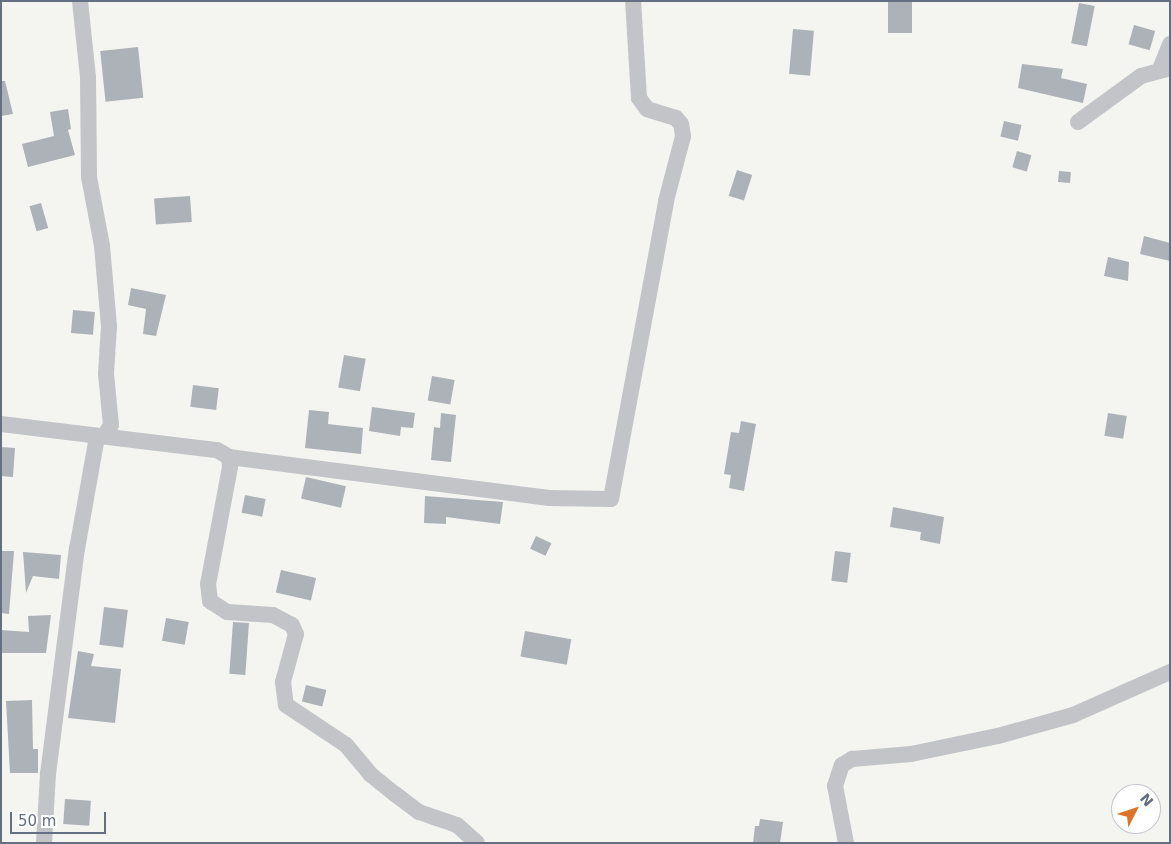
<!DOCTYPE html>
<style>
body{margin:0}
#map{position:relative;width:1171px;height:844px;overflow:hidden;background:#f4f4f0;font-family:"DejaVu Sans",sans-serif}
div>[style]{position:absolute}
.building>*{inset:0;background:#adb2b8;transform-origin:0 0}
.minor>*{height:16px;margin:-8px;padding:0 8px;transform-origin:8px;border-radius:8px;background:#c2c4c8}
span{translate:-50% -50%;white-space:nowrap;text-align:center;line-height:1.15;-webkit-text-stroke:5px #fff;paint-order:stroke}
.frame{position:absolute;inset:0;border:2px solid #646f81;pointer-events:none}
.north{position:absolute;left:1111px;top:784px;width:50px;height:50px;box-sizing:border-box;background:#fff;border:1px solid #c1c5cd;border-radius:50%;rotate:49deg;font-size:14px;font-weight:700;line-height:20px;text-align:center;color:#646f81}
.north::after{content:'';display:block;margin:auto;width:18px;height:22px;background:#dc7428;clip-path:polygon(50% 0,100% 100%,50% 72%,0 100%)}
.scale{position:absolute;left:10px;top:812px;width:96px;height:22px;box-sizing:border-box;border:2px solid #646f81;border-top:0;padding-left:6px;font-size:15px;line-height:18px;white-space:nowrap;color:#646f81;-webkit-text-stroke:4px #fff;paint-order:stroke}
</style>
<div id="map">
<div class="building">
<i style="left:888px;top:1px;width:24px;height:32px"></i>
<i style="left:1079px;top:3px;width:16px;height:41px;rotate:11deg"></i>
<i style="left:1134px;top:25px;width:22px;height:20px;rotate:16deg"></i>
<i style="left:793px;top:29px;width:21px;height:45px;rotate:5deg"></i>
<i style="left:138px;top:47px;width:51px;height:38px;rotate:84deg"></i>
<i style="clip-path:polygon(1022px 64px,1063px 69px,1061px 78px,1087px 84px,1083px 103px,1018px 88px)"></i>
<i style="clip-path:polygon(1px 81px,5px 81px,13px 114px,1px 116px)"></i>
<i style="clip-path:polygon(68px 109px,71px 129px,68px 130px,75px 155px,28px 167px,22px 144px,54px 136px,50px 112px)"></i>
<i style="left:1004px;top:121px;width:18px;height:16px;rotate:13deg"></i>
<i style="left:1017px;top:151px;width:15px;height:17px;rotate:16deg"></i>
<i style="left:737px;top:170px;width:16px;height:27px;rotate:18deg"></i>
<i style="left:1059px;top:171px;width:12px;height:11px;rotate:5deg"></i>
<i style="left:190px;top:196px;width:26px;height:36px;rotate:86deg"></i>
<i style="left:41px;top:203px;width:26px;height:12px;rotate:74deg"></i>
<i style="clip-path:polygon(1144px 236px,1170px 243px,1170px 261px,1140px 254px)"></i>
<i style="clip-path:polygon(1108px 257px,1129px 262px,1128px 281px,1104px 276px)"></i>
<i style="clip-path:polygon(131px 288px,166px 295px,156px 336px,143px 334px,146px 309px,128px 305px)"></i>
<i style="left:73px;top:310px;width:22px;height:23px;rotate:5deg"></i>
<i style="left:344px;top:355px;width:22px;height:33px;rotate:10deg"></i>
<i style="left:432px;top:376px;width:23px;height:25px;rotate:10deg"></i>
<i style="left:193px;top:385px;width:26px;height:22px;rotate:7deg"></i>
<i style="clip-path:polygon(372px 407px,415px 413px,413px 428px,401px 427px,400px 436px,369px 431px)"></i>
<i style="clip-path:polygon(309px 410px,329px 412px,328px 424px,363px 428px,361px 454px,305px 448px)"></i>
<i style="clip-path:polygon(441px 413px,456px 415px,451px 462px,431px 460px,434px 427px,440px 428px)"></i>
<i style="left:1108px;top:413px;width:19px;height:23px;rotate:9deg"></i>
<i style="clip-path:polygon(741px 421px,756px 424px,744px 491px,729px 488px,731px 475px,724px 474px,731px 432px,739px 433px)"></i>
<i style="left:1px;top:447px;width:14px;height:29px;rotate:4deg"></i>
<i style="left:306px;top:477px;width:41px;height:22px;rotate:13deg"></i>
<i style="left:245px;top:495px;width:21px;height:18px;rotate:11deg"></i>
<i style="clip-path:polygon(425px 496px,503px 502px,500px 524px,446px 517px,446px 524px,424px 523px)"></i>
<i style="clip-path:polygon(893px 507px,944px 517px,940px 544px,920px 540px,921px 532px,890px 527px)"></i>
<i style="left:536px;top:536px;width:17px;height:14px;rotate:25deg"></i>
<i style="clip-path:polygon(1px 551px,14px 551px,9px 614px,1px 613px)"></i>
<i style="left:835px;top:551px;width:16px;height:30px;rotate:7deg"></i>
<i style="clip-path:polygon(23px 552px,61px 555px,59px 579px,33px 576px,26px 593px)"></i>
<i style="left:281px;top:570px;width:36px;height:23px;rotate:13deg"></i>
<i style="left:104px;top:607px;width:24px;height:38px;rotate:7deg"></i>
<i style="clip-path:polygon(51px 615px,46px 653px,1px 653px,1px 630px,29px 632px,28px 616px)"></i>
<i style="left:166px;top:618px;width:23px;height:23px;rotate:10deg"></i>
<i style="left:233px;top:622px;width:16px;height:52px;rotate:4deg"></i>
<i style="left:525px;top:631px;width:47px;height:26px;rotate:10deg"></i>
<i style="clip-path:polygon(78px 651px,94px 654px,91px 666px,121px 669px,115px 723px,68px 718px)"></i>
<i style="left:306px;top:685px;width:21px;height:17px;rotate:14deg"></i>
<i style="clip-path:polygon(32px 700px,33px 749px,38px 749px,38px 773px,10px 773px,6px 701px)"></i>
<i style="left:65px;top:799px;width:26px;height:25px;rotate:4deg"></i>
<i style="clip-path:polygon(760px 819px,783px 822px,780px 843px,753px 843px,755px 826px,759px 826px)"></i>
</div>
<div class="minor">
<i style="left:80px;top:1px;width:76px;rotate:84deg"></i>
<i style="left:88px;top:77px;width:100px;rotate:89.4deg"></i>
<i style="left:89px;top:177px;width:70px;rotate:79.3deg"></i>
<i style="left:102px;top:246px;width:80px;rotate:85deg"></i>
<i style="left:109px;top:326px;width:48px;rotate:93.6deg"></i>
<i style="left:106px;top:374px;width:51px;rotate:84.4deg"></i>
<i style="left:111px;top:425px;width:13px;rotate:122deg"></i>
<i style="left:1160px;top:69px;width:27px;rotate:-68deg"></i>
<i style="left:1078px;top:122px;width:78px;rotate:-36.1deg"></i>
<i style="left:1141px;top:76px;width:30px;rotate:-15deg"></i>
<i style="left:1px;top:424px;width:218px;rotate:6.9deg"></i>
<i style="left:217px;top:450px;width:14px;rotate:30deg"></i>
<i style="left:229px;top:457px;width:323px;rotate:7.3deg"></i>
<i style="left:549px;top:498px;width:62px;rotate:0.9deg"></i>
<i style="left:611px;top:499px;width:303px;rotate:-79.5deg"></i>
<i style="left:666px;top:201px;width:67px;rotate:-75.3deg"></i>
<i style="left:683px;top:136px;width:12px;rotate:-99deg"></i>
<i style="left:681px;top:124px;width:8px;rotate:-130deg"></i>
<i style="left:676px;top:118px;width:30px;rotate:-163deg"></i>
<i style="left:647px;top:109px;width:14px;rotate:-126deg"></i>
<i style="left:639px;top:98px;width:97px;rotate:-93.5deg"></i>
<i style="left:229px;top:457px;width:10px;rotate:84deg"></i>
<i style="left:230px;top:467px;width:119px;rotate:100.6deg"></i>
<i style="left:208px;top:584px;width:17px;rotate:83deg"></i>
<i style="left:210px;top:601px;width:20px;rotate:33deg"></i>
<i style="left:227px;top:612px;width:46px;rotate:3.7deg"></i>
<i style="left:273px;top:615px;width:21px;rotate:28deg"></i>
<i style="left:292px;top:625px;width:10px;rotate:66deg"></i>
<i style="left:296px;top:634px;width:50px;rotate:105.2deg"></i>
<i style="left:283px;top:682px;width:23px;rotate:83deg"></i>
<i style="left:286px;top:705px;width:72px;rotate:33.7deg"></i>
<i style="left:346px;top:745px;width:38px;rotate:50deg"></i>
<i style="left:370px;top:774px;width:32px;rotate:39deg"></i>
<i style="left:395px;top:794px;width:30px;rotate:37deg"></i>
<i style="left:419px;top:812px;width:40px;rotate:18.9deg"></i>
<i style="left:457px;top:825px;width:27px;rotate:42deg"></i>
<i style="left:44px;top:843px;width:69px;rotate:-86.7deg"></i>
<i style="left:48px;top:774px;width:227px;rotate:-82.7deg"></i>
<i style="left:77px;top:549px;width:114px;rotate:-79.9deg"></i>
<i style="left:846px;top:843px;width:58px;rotate:-100.9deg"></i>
<i style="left:835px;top:786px;width:22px;rotate:-72deg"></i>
<i style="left:842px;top:765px;width:12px;rotate:-31deg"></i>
<i style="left:852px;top:759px;width:59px;rotate:-4.8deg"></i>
<i style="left:911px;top:754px;width:89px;rotate:-11.7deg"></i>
<i style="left:998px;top:736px;width:78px;rotate:-15.6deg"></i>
<i style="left:1073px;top:715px;width:106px;rotate:-23.9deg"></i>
</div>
<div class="frame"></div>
<div class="north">N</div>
<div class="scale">50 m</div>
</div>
